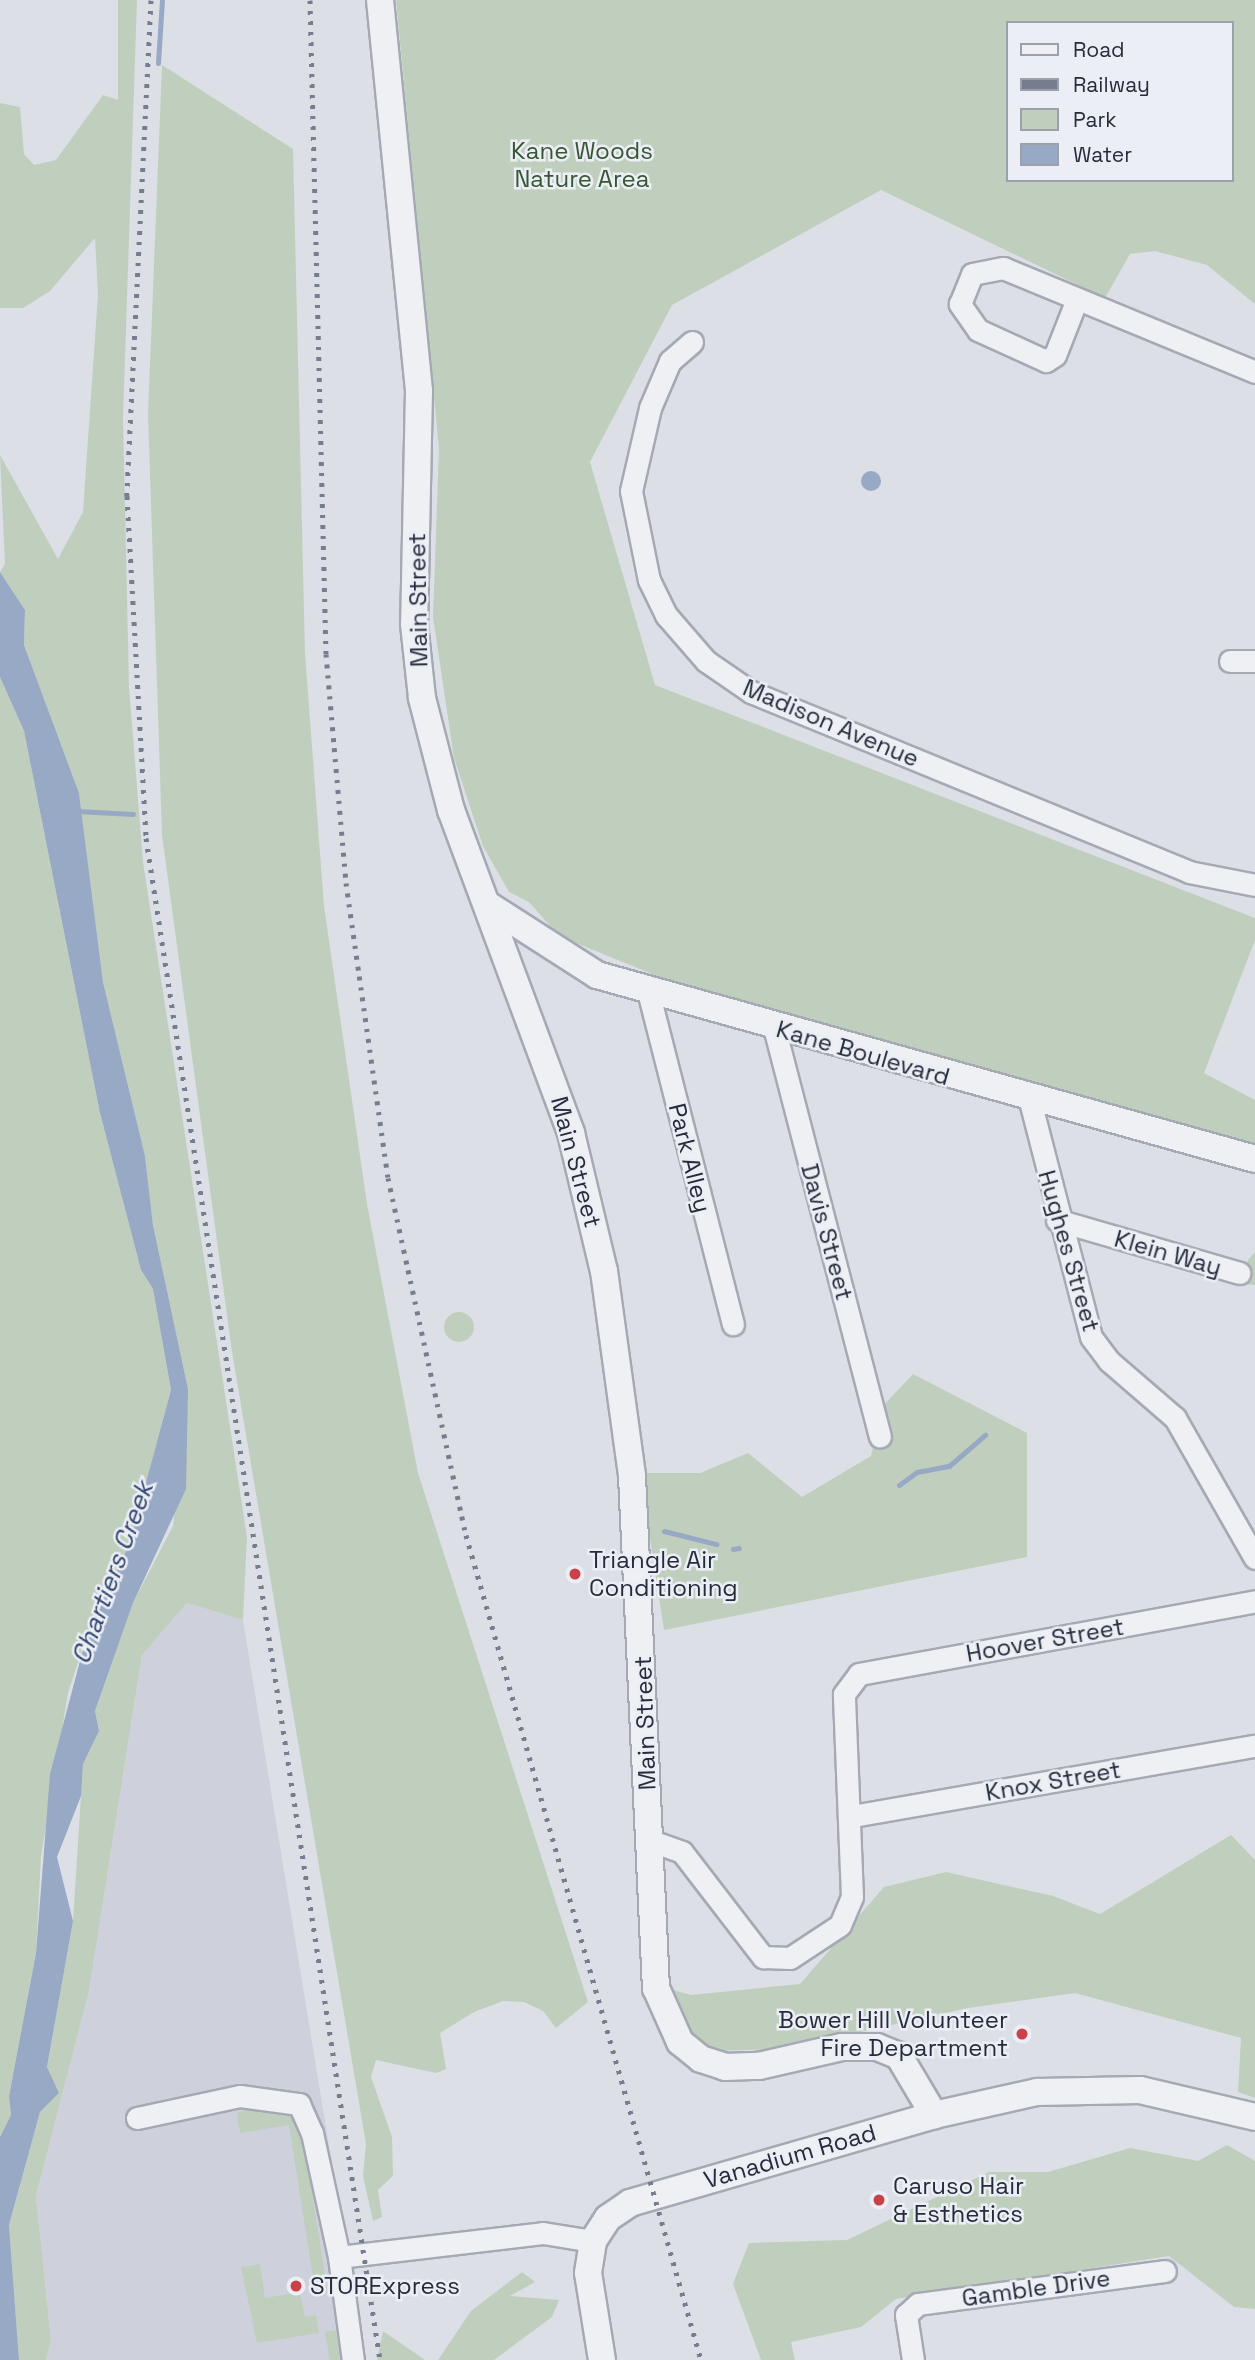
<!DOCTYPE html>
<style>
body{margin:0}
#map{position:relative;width:1255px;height:2360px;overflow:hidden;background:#dcdfe6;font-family:"Space Grotesk",sans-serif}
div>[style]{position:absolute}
.built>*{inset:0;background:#ced1db}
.green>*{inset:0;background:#c0cfbd;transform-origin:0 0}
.round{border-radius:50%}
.water>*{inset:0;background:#97a9c5}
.stream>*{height:5px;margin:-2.5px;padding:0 2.5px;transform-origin:2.5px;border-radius:2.5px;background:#97a9c5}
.roads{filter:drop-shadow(2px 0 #a5a9b3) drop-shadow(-2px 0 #a5a9b3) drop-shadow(0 2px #a5a9b3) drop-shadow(0 -2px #a5a9b3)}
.minor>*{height:21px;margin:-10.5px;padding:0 10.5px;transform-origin:10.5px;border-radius:10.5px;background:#eef0f4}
.tertiary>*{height:26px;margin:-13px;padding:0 13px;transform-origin:13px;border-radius:13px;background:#eef0f4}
.rail>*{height:5px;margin-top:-2.5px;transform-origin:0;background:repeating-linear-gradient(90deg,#767d8f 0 3.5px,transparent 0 10.5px)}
.dots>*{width:19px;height:19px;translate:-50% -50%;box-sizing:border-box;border:4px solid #ebeef4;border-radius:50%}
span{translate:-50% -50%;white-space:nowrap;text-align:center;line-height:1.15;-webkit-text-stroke:5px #ebeef4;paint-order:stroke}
.park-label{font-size:24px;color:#375734}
.street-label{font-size:24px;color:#262c3b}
.poi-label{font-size:24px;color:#262c3b}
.left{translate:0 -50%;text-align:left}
.right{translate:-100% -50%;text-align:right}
.water-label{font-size:26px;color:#32466e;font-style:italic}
.legend{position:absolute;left:1006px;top:21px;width:228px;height:161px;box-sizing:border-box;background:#ebeef4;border:2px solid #9ca0aa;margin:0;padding:9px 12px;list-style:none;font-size:21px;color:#262c3b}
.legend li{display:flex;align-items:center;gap:14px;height:35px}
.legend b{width:35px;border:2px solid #9ca0aa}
</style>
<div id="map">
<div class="built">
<i style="clip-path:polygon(187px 1603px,243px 1620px,364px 2360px,46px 2360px,51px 2340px,36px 2196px,89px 1991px,142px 1655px)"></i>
</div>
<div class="green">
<i style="clip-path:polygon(118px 0,137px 0,123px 418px,129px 686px,143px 862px,247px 1537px,243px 1620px,187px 1603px,142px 1655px,89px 1991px,36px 2196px,51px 2340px,46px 2360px,19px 2360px,9px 2225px,40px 2112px,59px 2093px,47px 2067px,73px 1921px,83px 1764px,99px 1731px,95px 1711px,133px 1603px,173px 1526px,188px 1389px,153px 1225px,145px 1156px,103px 982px,79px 793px,24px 645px,25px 610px,0 572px,5px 564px,0 455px,58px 559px,83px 512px,98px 294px,95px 238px,50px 291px,23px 308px,0 308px,0 103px,20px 107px,24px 154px,34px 165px,56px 160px,103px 95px,118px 100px)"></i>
<i style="clip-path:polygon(evenodd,396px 0,1255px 0,1255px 304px,1207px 265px,1155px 251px,1130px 254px,1105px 298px,881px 190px,672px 305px,590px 462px,655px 685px,1255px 918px,1255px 940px,1204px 1073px,1255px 1100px,1255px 1144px,721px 1002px,559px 936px,529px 902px,509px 892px,483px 846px,454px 758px,433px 617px,439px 449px,396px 0,1008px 23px,1232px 23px,1232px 180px,1008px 180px,1008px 23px)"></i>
<i style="clip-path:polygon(162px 65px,293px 149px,305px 653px,324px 906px,367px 1204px,418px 1473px,588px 2002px,556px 2028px,543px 2011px,524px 2002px,503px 2001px,474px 2012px,440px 2033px,446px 2069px,436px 2073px,376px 2060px,371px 2077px,392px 2137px,393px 2176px,378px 2190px,382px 2217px,373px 2221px,363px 2176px,366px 2144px,232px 1352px,162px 835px,148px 414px)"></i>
<i style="clip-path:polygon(0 677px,24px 731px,100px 1113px,141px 1270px,153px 1289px,171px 1390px,129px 1545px,88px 1631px,68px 1693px,41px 1856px,36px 1953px,9px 2096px,11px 2115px,0 2137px)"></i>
<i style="clip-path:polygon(1255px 1252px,1255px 1285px,1242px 1284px,1248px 1260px)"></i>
<i class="round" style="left:444px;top:1312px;width:30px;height:30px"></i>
<i style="clip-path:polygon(913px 1374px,1027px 1433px,1027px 1557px,664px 1630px,640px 1473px,700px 1473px,748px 1453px,802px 1497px,871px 1456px,882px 1407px)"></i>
<i style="clip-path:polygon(1231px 1835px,1255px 1860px,1255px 2098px,1238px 2092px,1241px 2038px,1075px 1993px,968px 2008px,784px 2049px,709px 2051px,671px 2017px,673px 1990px,691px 1995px,800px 1984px,884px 1887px,946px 1872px,1053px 1896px,1100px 1914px)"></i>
<i style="clip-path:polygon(250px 2108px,291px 2113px,301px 2122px,327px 2288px,315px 2290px,289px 2125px,240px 2133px,237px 2113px)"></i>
<i style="clip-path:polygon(1227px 2145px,1255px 2161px,1255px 2309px,1234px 2307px,1169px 2256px,896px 2299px,861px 2327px,791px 2342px,795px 2360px,761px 2360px,733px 2284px,749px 2243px,847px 2240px,989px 2172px,1048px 2172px,1130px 2148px,1198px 2161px)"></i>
<i style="clip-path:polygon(260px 2264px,265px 2298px,300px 2292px,305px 2317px,316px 2315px,319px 2333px,257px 2343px,241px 2267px)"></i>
<i style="clip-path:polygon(522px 2272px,535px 2282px,510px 2296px,559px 2300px,552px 2317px,494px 2360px,438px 2360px,471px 2311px)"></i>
<i style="left:336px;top:2330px;width:30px;height:11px;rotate:81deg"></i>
<i style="clip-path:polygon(383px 2331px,425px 2360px,377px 2360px)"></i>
</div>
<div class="water">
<i class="round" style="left:861px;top:471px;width:20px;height:20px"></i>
<i style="clip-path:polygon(0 572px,25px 610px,24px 645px,79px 793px,103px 982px,145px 1156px,153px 1225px,188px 1389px,186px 1489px,133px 1603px,95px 1711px,99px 1731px,83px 1764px,81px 1796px,57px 1857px,73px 1921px,47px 2067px,59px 2093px,40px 2112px,9px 2225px,19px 2360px,0 2360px,0 2137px,11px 2115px,9px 2096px,36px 1953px,50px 1774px,88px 1631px,129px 1545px,171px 1390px,153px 1289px,141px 1270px,100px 1113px,24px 731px,0 677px)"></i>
</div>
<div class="stream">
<i style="left:158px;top:63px;width:63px;rotate:-86.4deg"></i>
<i style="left:77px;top:811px;width:56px;rotate:3.1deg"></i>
<i style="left:899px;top:1485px;width:22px;rotate:-36deg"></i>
<i style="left:917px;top:1472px;width:33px;rotate:-11deg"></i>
<i style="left:949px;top:1466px;width:48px;rotate:-40.7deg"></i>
<i style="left:664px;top:1531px;width:54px;rotate:14deg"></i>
<i style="left:733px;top:1549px;width:6px;rotate:-9deg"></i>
</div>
<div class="roads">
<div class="minor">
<i style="left:1077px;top:299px;width:60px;rotate:111.4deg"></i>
<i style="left:1055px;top:355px;width:11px;rotate:146deg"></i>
<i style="left:1046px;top:361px;width:75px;rotate:-155.5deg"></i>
<i style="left:978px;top:330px;width:32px;rotate:-125deg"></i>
<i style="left:960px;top:304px;width:32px;rotate:-68deg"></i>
<i style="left:972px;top:274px;width:32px;rotate:-11deg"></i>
<i style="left:1003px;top:268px;width:273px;rotate:22.4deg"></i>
<i style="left:692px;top:342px;width:29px;rotate:139deg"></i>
<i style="left:670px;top:361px;width:51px;rotate:113.1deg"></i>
<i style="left:650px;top:408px;width:85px;rotate:102.9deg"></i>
<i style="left:631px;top:491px;width:91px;rotate:78.6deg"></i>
<i style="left:649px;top:580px;width:39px;rotate:64deg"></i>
<i style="left:666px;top:615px;width:61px;rotate:49deg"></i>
<i style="left:706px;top:661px;width:55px;rotate:34.6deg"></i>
<i style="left:751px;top:692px;width:474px;rotate:22.3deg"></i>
<i style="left:1189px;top:872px;width:67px;rotate:11.1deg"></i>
<i style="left:1230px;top:661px;width:25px"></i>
<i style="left:648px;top:991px;width:344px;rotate:75.7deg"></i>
<i style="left:774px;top:1027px;width:423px;rotate:75.5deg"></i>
<i style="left:1030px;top:1101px;width:244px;rotate:75.5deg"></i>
<i style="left:1091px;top:1337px;width:30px;rotate:53deg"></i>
<i style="left:1109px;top:1361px;width:87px;rotate:40.8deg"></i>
<i style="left:1175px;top:1418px;width:161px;rotate:60.3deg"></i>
<i style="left:1057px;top:1220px;width:190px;rotate:16.2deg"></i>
<i style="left:852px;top:1816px;width:409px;rotate:-9.9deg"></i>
<i style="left:649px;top:1840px;width:35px;rotate:20deg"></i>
<i style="left:682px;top:1852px;width:133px;rotate:52.4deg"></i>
<i style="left:763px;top:1957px;width:27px;rotate:2deg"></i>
<i style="left:790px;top:1958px;width:60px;rotate:-33.4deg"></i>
<i style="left:840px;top:1925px;width:30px;rotate:-67deg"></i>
<i style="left:852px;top:1897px;width:203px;rotate:-92.3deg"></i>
<i style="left:844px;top:1694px;width:25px;rotate:-53deg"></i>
<i style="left:859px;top:1674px;width:403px;rotate:-10.4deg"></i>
<i style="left:137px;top:2118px;width:105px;rotate:-12.1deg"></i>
<i style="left:240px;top:2096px;width:60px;rotate:7.7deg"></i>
<i style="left:299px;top:2104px;width:32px;rotate:66deg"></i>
<i style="left:312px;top:2133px;width:127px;rotate:77.7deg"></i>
<i style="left:339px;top:2257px;width:104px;rotate:82.3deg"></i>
<i style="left:339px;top:2257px;width:205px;rotate:-6.7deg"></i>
<i style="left:543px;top:2233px;width:51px;rotate:9.1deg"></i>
<i style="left:913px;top:2360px;width:46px;rotate:-98.8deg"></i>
<i style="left:906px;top:2315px;width:16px;rotate:-43deg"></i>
<i style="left:918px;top:2304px;width:249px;rotate:-7.6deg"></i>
</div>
<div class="tertiary">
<i style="left:380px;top:0;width:393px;rotate:84.3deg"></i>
<i style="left:419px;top:391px;width:233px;rotate:91.2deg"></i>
<i style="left:414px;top:624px;width:74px;rotate:83.8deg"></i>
<i style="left:422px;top:698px;width:116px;rotate:75.5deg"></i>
<i style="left:451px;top:810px;width:345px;rotate:69.6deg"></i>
<i style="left:571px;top:1133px;width:142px;rotate:76.6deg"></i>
<i style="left:604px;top:1271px;width:207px;rotate:82.2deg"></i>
<i style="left:632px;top:1476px;width:513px;rotate:87.32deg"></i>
<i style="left:656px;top:1988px;width:59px;rotate:66deg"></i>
<i style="left:680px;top:2042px;width:27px;rotate:39deg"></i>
<i style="left:701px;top:2059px;width:25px;rotate:18deg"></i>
<i style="left:725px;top:2067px;width:34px;rotate:-2deg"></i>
<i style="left:759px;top:2066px;width:85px;rotate:-12.9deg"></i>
<i style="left:842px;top:2047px;width:35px"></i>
<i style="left:877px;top:2047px;width:24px;rotate:22deg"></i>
<i style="left:899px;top:2056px;width:69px;rotate:59.3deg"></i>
<i style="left:488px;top:905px;width:130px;rotate:32.7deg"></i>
<i style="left:597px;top:975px;width:683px;rotate:15.62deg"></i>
<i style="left:602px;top:2360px;width:88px;rotate:-99.1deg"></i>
<i style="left:588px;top:2273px;width:32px;rotate:-81deg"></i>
<i style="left:593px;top:2241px;width:27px;rotate:-57deg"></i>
<i style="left:608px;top:2218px;width:27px;rotate:-34deg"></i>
<i style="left:630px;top:2203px;width:316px;rotate:-16.1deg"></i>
<i style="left:934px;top:2115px;width:106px;rotate:-12.6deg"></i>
<i style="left:1037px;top:2092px;width:103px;rotate:-1.1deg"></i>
<i style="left:1140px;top:2090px;width:118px;rotate:13.2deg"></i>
</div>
</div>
<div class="rail">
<i style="left:151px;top:0;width:497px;rotate:92.8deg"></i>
<i style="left:127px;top:496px;width:343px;rotate:86.8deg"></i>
<i style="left:146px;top:838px;width:1540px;rotate:81.26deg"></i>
<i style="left:310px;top:0;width:654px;rotate:88.6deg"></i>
<i style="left:326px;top:654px;width:230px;rotate:85deg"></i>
<i style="left:346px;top:883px;width:298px;rotate:81.9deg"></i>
<i style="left:388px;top:1178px;width:365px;rotate:77.7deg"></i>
<i style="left:466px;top:1535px;width:858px;rotate:74.1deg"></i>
</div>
<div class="dots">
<i style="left:575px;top:1574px;background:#ca4248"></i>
<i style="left:1022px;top:2034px;background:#ca4248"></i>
<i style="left:879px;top:2200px;background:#ca4248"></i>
<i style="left:296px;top:2286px;background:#ca4248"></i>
</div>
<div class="park-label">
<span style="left:582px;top:165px">Kane Woods<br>Nature Area</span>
</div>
<div class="street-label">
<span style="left:418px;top:600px;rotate:-91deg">Main Street</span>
<span style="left:831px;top:723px;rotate:23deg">Madison Avenue</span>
<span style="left:863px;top:1053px;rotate:16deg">Kane Boulevard</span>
<span style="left:690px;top:1158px;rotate:76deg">Park Alley</span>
<span style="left:576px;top:1162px;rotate:75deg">Main Street</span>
<span style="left:827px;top:1232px;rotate:75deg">Davis Street</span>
<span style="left:1069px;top:1251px;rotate:74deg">Hughes Street</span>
<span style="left:1168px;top:1253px;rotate:16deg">Klein Way</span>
<span style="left:1045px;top:1640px;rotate:-10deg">Hoover Street</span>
<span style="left:645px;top:1723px;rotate:-92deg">Main Street</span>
<span style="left:1053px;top:1781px;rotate:-10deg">Knox Street</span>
<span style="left:790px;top:2156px;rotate:-16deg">Vanadium Road</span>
<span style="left:1036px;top:2288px;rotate:-8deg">Gamble Drive</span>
</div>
<div class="poi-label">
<span class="left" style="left:589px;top:1574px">Triangle Air<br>Conditioning</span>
<span class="right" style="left:1008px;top:2034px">Bower Hill Volunteer<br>Fire Department</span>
<span class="left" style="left:893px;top:2200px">Caruso Hair<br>&amp; Esthetics</span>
<span class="left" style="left:310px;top:2286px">STORExpress</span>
</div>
<div class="water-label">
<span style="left:113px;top:1573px;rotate:-70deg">Chartiers Creek</span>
</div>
<ul class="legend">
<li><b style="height:9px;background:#eef0f4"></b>Road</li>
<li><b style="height:9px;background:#767d8f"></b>Railway</li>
<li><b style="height:19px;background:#c0cfbd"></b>Park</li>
<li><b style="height:19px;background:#97a9c5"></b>Water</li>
</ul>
</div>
